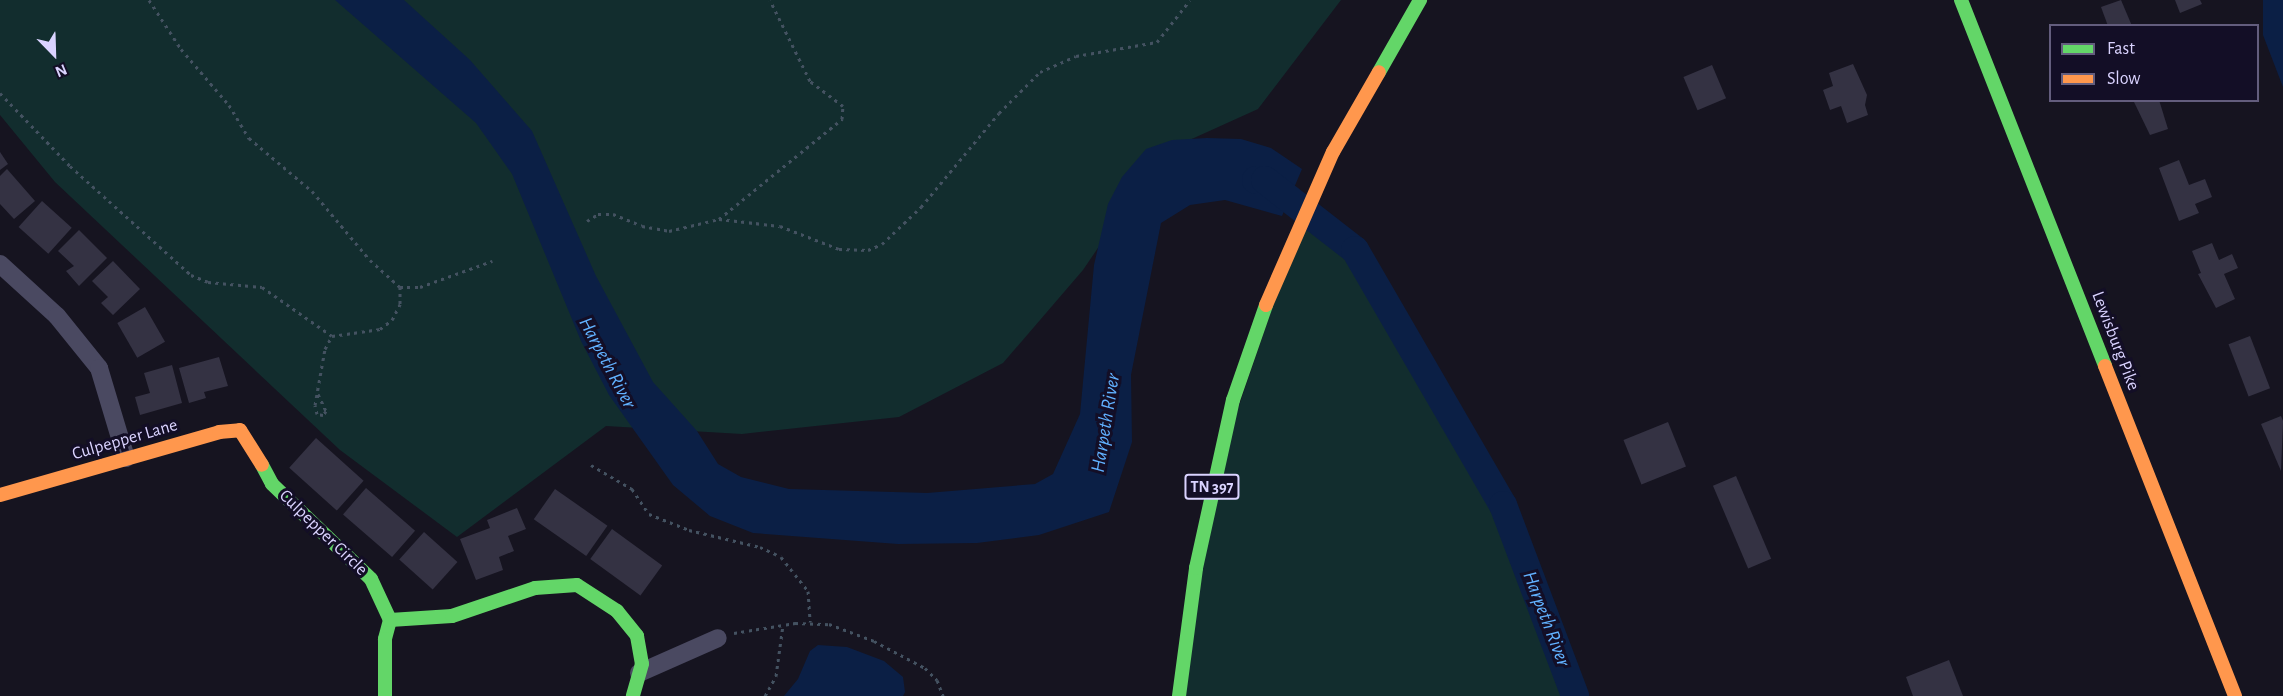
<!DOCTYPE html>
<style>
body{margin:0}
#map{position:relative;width:2283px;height:696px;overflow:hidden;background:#161420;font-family:"Alegreya Sans",sans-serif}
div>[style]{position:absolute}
.green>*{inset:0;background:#122d2e}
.water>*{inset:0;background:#0b1f45}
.river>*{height:28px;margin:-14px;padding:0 14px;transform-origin:14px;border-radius:14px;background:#0b1f45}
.building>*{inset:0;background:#343243;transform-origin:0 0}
.path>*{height:3px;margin-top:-1.5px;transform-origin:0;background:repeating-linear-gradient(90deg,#445261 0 3px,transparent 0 7.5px)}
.street>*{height:18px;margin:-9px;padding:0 9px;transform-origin:9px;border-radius:9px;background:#4a4961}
.fast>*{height:14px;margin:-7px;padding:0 7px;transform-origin:7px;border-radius:7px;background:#63d668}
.slow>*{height:14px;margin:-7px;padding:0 7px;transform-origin:7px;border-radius:7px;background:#ff974d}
span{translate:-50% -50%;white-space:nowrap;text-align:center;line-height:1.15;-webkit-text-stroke:6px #130e26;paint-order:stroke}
.shield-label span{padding:2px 4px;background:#130e26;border:2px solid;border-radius:4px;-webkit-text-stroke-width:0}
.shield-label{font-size:16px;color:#dad3ff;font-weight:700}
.street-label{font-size:18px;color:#dad3ff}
.water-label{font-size:20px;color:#61b1ff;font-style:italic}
.legend{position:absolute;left:2049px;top:24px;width:210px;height:78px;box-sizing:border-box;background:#130e26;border:2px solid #635d7d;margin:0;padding:8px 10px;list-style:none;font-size:18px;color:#dad3ff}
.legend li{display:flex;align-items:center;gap:12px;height:30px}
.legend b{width:30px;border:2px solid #635d7d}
.north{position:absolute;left:24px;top:24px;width:60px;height:60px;-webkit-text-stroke:4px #130e26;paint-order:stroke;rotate:157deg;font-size:16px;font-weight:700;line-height:24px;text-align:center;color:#dad3ff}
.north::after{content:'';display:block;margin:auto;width:21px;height:27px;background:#dad3ff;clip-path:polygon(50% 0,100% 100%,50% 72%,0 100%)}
</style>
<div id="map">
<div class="green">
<i style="clip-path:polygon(0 0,1341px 0,1258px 109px,1163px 152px,1083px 270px,1003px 363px,899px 417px,742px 434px,606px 426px,457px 537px,340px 450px,55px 182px,0 115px)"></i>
<i style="clip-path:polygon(1304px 215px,1355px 250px,1503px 505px,1575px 696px,1179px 696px,1213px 482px)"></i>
</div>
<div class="water">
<i style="clip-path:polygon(335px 0,404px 0,470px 60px,532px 131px,596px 276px,653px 382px,697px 431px,718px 464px,741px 477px,789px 489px,927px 493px,1035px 484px,1053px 474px,1080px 414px,1094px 265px,1108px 204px,1122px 177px,1146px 149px,1172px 140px,1207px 138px,1241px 139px,1271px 148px,1302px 169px,1282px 216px,1225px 200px,1190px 205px,1161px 223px,1131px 375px,1132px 442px,1109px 512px,1039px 535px,977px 543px,898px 544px,753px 533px,710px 516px,673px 485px,609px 395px,581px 341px,512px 174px,476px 123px)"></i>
<i style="clip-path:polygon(2263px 0,2283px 0,2283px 87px,2263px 35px)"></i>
<i style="clip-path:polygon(818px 645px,847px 647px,884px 661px,903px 677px,905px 692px,903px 696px,784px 696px,798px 679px,810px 651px)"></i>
</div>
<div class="river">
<i style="left:1256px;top:180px;width:9px"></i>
<i style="left:1265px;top:180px;width:114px;rotate:37.9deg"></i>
<i style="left:1355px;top:250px;width:295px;rotate:59.9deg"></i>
<i style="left:1503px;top:505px;width:204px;rotate:69.3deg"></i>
</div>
<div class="building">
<i style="clip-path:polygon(2121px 0,2132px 26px,2108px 26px,2101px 7px)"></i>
<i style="clip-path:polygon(2175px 0,2200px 0,2202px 4px,2180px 13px)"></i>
<i style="clip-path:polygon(1853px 64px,1867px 95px,1865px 105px,1868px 115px,1847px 123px,1841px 106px,1830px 110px,1823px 90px,1833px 86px,1829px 73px)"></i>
<i style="left:1712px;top:65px;width:36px;height:31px;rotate:67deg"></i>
<i style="clip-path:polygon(2159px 100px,2168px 129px,2150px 135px,2134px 102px)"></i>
<i style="clip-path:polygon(0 152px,8px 164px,0 170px)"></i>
<i style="clip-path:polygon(2179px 160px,2189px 185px,2205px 179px,2212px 197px,2195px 204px,2199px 213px,2179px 221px,2159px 168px)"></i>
<i style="clip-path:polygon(7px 169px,35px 201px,14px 219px,0 204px,0 176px)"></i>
<i style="left:42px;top:201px;width:40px;height:35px;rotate:42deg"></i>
<i style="clip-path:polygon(79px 230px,107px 258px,79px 286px,66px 271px,74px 266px,58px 251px)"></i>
<i style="clip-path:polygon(2212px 243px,2219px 260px,2232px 254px,2238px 268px,2224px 274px,2235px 299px,2216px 308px,2198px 274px,2201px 273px,2192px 251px)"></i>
<i style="clip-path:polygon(113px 261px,140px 289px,113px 315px,101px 303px,108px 297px,92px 281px)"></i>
<i style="left:145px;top:307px;width:40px;height:32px;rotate:60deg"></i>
<i style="left:2250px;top:336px;width:56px;height:23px;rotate:69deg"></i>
<i style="clip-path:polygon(219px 357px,228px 386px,204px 392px,206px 398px,189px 403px,179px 368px)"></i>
<i style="clip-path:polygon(172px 365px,182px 403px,140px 415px,135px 397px,150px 393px,144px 373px)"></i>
<i style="clip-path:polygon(2281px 416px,2283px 421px,2281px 471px,2261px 424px)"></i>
<i style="left:1668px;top:422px;width:48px;height:48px;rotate:68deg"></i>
<i style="left:316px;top:438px;width:64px;height:40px;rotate:42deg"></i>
<i style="left:1736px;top:476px;width:90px;height:25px;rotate:67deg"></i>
<i style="left:366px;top:488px;width:65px;height:35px;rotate:41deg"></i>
<i style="left:555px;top:489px;width:64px;height:37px;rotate:35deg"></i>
<i style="clip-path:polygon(517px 508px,526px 529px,508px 536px,514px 551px,499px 557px,503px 570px,476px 580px,460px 539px,490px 528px,487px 520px)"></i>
<i style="left:612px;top:529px;width:62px;height:37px;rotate:36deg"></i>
<i style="left:424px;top:532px;width:45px;height:37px;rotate:42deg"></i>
<i style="clip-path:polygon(1949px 660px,1963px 696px,1913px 696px,1906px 677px)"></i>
</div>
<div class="path">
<i style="left:149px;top:0;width:59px;rotate:56.9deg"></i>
<i style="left:181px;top:49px;width:74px;rotate:49.4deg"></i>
<i style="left:229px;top:105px;width:39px;rotate:59deg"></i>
<i style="left:249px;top:138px;width:82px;rotate:40.1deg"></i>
<i style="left:312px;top:191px;width:90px;rotate:50deg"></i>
<i style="left:370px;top:260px;width:40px;rotate:42deg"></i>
<i style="left:400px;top:287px;width:20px"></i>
<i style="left:420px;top:287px;width:77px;rotate:-19.9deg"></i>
<i style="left:0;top:93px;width:101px;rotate:46.2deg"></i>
<i style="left:70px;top:166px;width:163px;rotate:42deg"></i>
<i style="left:191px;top:275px;width:18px;rotate:22deg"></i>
<i style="left:208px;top:282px;width:54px;rotate:5.3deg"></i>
<i style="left:262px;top:287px;width:85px;rotate:35deg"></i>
<i style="left:719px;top:219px;width:61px;rotate:6.5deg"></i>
<i style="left:780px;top:226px;width:63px;rotate:21.3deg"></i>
<i style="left:839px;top:249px;width:29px;rotate:2deg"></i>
<i style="left:868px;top:250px;width:15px;rotate:-23deg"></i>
<i style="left:882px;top:244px;width:54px;rotate:-43.5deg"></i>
<i style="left:921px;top:207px;width:122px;rotate:-50.3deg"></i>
<i style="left:999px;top:113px;width:58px;rotate:-45deg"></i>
<i style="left:1040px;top:72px;width:39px;rotate:-24deg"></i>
<i style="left:1076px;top:56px;width:82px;rotate:-9.8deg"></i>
<i style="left:1157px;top:42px;width:53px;rotate:-51.8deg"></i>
<i style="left:587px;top:221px;width:13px;rotate:-32deg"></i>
<i style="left:598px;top:214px;width:15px"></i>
<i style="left:613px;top:214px;width:31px;rotate:22deg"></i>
<i style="left:642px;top:226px;width:27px;rotate:10deg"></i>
<i style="left:669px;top:231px;width:51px;rotate:-13.5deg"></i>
<i style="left:719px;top:219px;width:159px;rotate:-39.1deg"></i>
<i style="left:842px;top:119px;width:13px;rotate:-86deg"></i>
<i style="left:843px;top:106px;width:41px;rotate:-142.9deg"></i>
<i style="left:810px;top:81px;width:90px;rotate:-116.3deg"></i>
<i style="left:318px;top:394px;width:19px;rotate:65deg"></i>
<i style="left:326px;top:411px;width:5px;rotate:127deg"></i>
<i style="left:323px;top:415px;width:6px;rotate:-171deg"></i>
<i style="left:317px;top:414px;width:9px;rotate:-103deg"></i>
<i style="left:315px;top:405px;width:57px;rotate:-79.9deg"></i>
<i style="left:325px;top:349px;width:15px;rotate:-62deg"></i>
<i style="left:332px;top:336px;width:49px;rotate:-8.3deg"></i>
<i style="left:380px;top:329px;width:15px;rotate:-37deg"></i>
<i style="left:392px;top:320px;width:18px;rotate:-63deg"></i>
<i style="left:400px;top:304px;width:17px;rotate:-90deg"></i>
<i style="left:591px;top:465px;width:48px;rotate:30.3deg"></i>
<i style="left:632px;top:489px;width:30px;rotate:56deg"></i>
<i style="left:649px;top:514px;width:43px;rotate:21.8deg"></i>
<i style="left:689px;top:530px;width:73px;rotate:13.5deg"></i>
<i style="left:760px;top:547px;width:23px;rotate:25deg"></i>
<i style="left:781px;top:557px;width:43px;rotate:51.5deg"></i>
<i style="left:808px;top:591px;width:31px;rotate:86deg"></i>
<i style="left:734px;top:633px;width:62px;rotate:-9.3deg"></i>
<i style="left:795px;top:623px;width:34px;rotate:2deg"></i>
<i style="left:829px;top:624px;width:48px;rotate:20.7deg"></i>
<i style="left:874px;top:641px;width:58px;rotate:27.9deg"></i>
<i style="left:925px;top:668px;width:17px;rotate:45deg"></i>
<i style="left:937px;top:680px;width:17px;rotate:69deg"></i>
<i style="left:765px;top:696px;width:23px;rotate:-61deg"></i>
<i style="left:776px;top:676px;width:51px;rotate:-82.2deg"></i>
</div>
<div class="street">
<i style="left:0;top:264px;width:77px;rotate:42.4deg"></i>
<i style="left:57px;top:316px;width:67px;rotate:51.1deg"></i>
<i style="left:99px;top:368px;width:94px;rotate:73.3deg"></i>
<i style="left:639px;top:673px;width:86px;rotate:-23.9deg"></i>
</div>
<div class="fast">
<i style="left:1961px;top:0;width:393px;rotate:68.5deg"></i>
<i style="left:1379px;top:72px;width:83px;rotate:-60.3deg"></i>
<i style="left:262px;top:465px;width:21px;rotate:62deg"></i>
<i style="left:272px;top:484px;width:137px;rotate:43.8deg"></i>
<i style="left:371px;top:579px;width:45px;rotate:65.1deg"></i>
<i style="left:390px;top:620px;width:20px;rotate:105deg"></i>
<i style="left:385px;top:639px;width:57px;rotate:90deg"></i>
<i style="left:390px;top:620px;width:62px;rotate:-3.7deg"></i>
<i style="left:452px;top:616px;width:88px;rotate:-18.6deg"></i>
<i style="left:535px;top:588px;width:42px;rotate:-4.1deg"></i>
<i style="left:577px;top:585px;width:48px;rotate:33deg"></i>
<i style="left:617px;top:611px;width:32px;rotate:51deg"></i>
<i style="left:637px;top:636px;width:28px;rotate:80deg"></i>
<i style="left:642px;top:664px;width:33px;rotate:106deg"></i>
<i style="left:1179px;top:696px;width:129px;rotate:-82.4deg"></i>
<i style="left:1196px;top:568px;width:172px;rotate:-77.6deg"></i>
<i style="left:1233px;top:400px;width:101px;rotate:-70.8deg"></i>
</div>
<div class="slow">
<i style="left:1266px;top:305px;width:167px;rotate:-66.4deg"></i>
<i style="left:1333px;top:152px;width:92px;rotate:-60.1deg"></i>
<i style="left:2105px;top:366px;width:355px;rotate:68.5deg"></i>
<i style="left:0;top:495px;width:228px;rotate:-16deg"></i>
<i style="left:219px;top:432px;width:21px;rotate:-5deg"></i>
<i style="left:240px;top:430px;width:41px;rotate:57.8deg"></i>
</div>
<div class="shield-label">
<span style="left:1212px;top:487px">TN 397</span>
</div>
<div class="street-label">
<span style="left:2115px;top:341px;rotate:69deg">Lewisburg Pike</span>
<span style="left:125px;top:440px;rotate:-16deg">Culpepper Lane</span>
<span style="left:323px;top:533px;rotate:44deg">Culpepper Circle</span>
</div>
<div class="water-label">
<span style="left:607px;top:363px;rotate:62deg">Harpeth River</span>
<span style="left:1106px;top:423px;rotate:-81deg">Harpeth River</span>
<span style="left:1546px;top:619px;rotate:69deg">Harpeth River</span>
</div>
<ul class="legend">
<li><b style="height:8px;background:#63d668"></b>Fast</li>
<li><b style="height:8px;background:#ff974d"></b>Slow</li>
</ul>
<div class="north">N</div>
</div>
